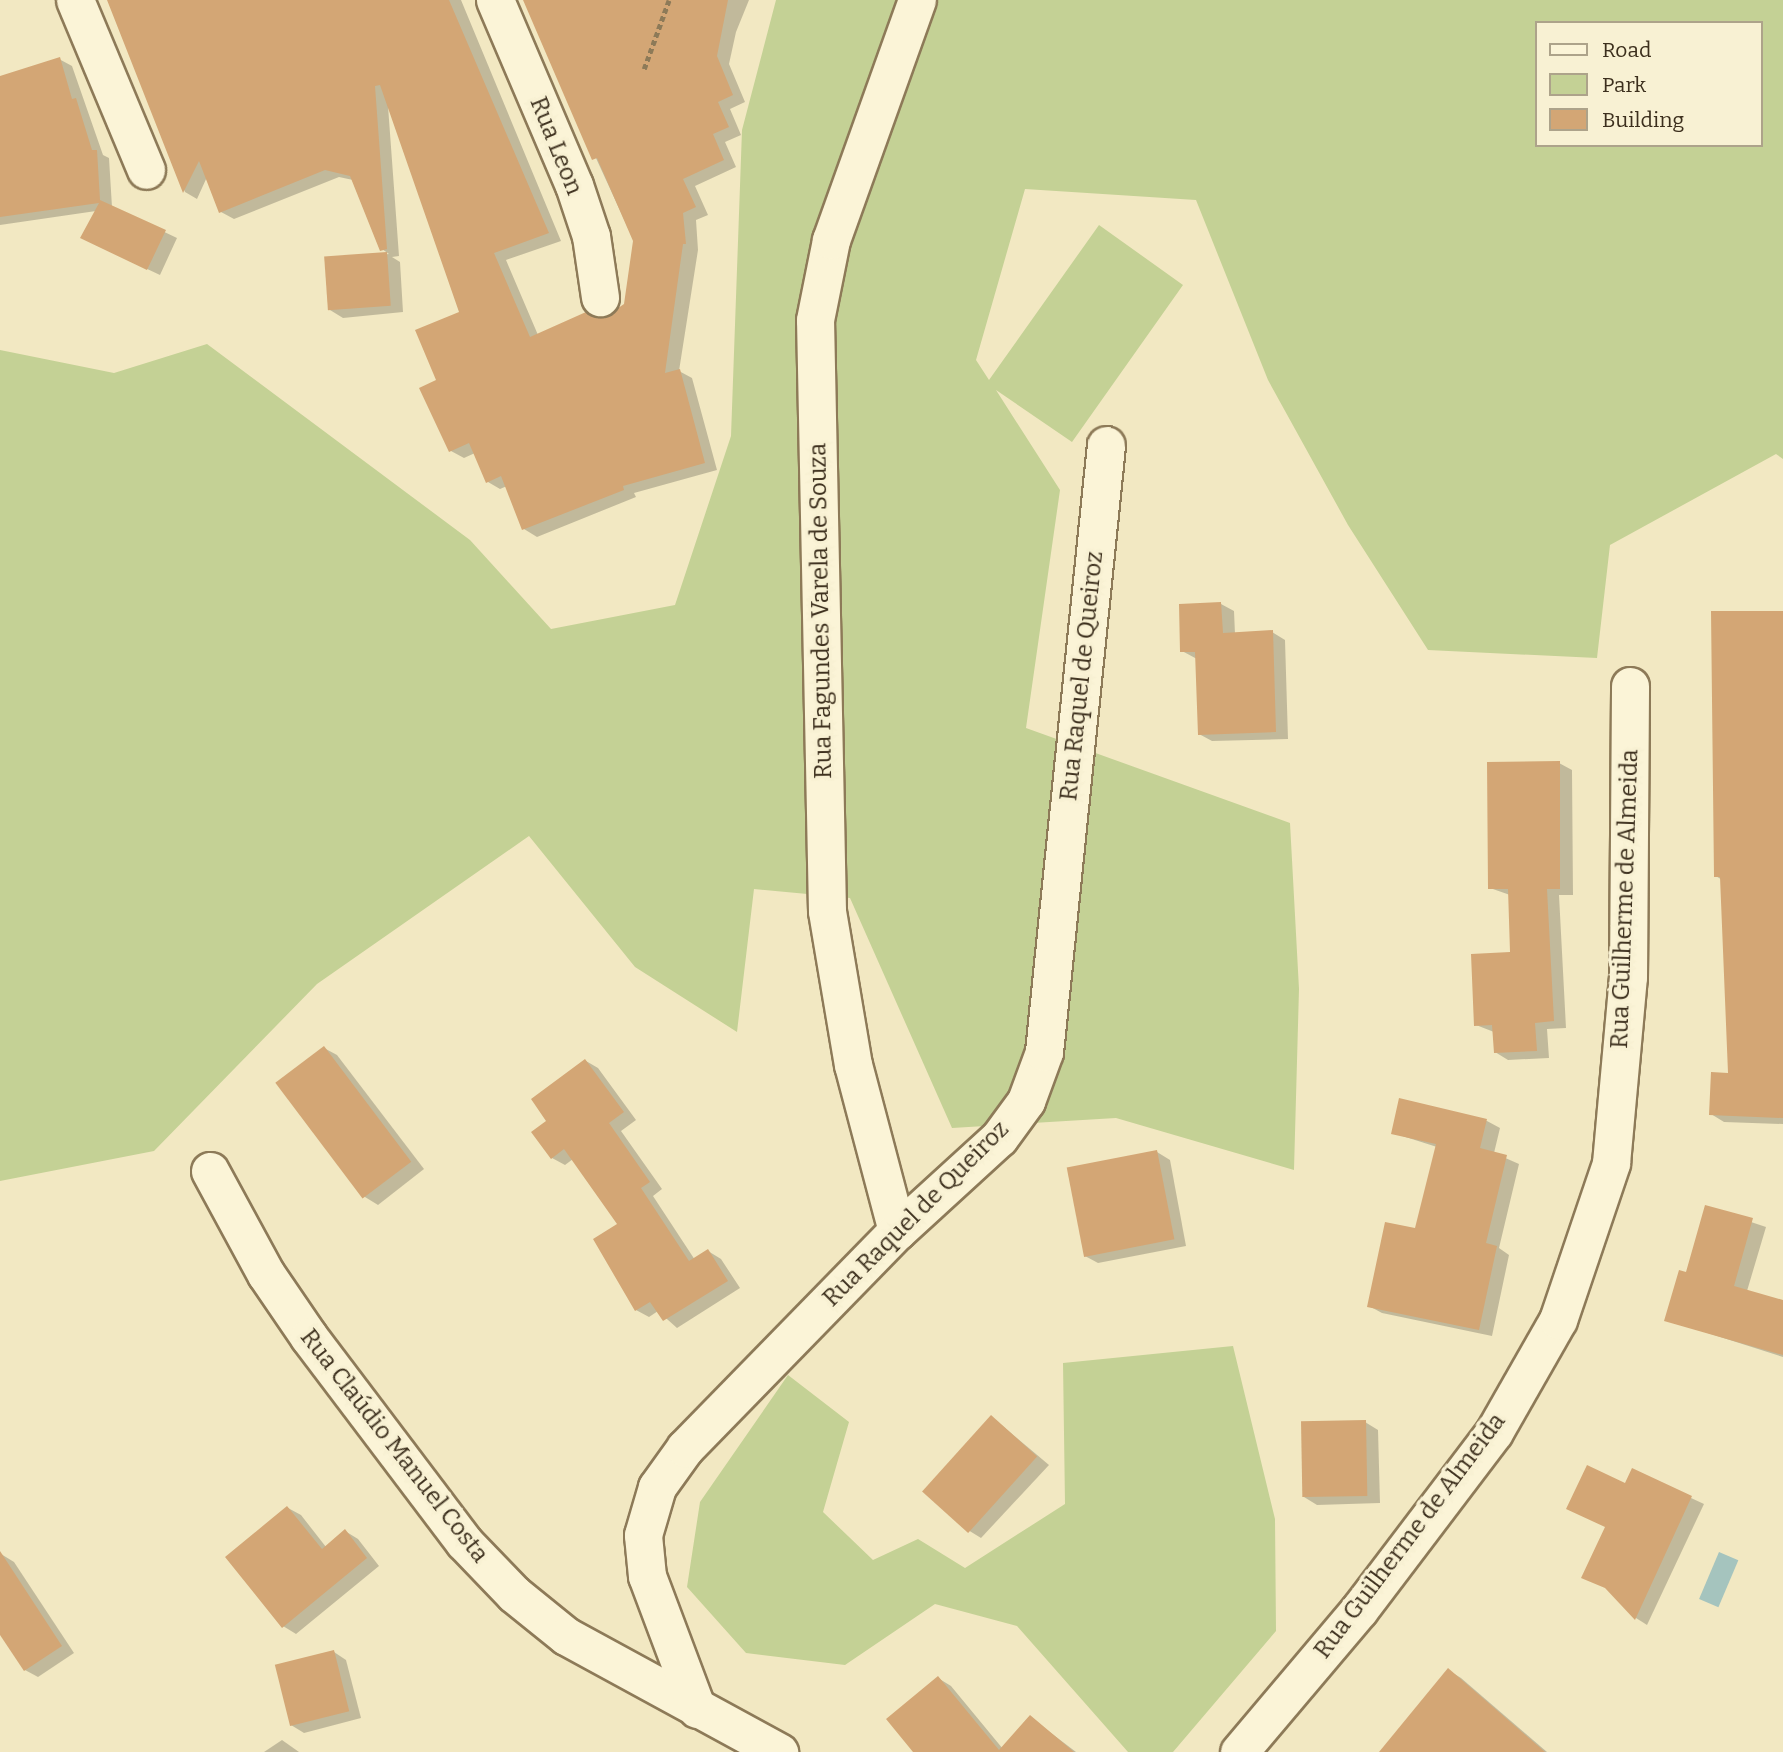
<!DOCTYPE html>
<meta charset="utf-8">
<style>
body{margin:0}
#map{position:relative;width:1783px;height:1752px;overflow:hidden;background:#f2e8c2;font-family:Bitter,serif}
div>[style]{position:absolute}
.green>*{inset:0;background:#c4d195}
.water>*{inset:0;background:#a5c4be;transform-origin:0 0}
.shadow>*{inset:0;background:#0003}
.building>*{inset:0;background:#d3a675;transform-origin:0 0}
.path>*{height:4.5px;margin-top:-2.25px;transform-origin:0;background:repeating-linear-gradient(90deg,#8d7a58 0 5px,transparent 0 8.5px)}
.roads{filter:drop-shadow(2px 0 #8d7a58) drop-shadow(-2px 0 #8d7a58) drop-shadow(0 2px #8d7a58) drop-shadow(0 -2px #8d7a58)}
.street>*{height:37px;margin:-18.5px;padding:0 18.5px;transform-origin:18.5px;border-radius:18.5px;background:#fbf4d7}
span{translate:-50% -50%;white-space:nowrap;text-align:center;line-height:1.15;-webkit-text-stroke:6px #f8f1d3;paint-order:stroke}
.street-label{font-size:24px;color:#3c2f1d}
.legend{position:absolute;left:1535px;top:21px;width:228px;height:126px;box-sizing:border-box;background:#f8f1d3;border:2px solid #ada38a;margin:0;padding:9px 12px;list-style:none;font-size:21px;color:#3c2f1d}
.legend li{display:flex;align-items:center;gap:14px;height:35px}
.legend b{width:35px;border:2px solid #ada38a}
</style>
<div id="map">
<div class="green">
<i style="clip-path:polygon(evenodd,776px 0,1783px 0,1783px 459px,1776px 454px,1610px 545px,1597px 658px,1428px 650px,1348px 525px,1268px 380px,1196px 200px,1025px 189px,976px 360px,989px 380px,1099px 225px,1183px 285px,1072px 442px,996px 390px,1060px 490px,1026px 728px,1290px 823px,1299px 989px,1294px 1170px,1116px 1118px,952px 1128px,850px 898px,754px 889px,737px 1032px,635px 967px,529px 836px,317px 984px,154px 1151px,0 1181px,0 350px,114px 373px,207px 344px,470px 540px,551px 629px,675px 605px,731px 436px,742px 130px,776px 0,1536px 23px,1760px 23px,1760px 145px,1536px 145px,1536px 23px)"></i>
<i style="clip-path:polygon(1233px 1346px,1275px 1519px,1276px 1631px,1173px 1752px,1128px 1752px,1017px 1626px,935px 1604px,845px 1665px,746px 1653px,687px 1587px,700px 1502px,788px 1375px,849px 1422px,823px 1512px,873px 1560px,918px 1539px,965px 1568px,1065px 1504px,1063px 1363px)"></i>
</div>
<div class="water">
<i style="left:1719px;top:1552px;width:21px;height:51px;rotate:23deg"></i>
</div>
<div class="shadow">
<i style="clip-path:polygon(109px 0,461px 0,561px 241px,506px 260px,538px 335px,604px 320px,626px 305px,634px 241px,540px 36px,535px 0,749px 0,736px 32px,729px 64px,745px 102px,730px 109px,741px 135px,725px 142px,736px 167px,695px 186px,708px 215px,696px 220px,698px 250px,679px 371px,692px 378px,717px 470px,634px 493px,636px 497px,537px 537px,524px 529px,507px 486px,500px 489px,488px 482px,475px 453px,464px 458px,451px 451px,438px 381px,461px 313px,388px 106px,399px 256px,392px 257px,400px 262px,403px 312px,343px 318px,330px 310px,326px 260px,389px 254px,382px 249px,353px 180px,339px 177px,234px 219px,221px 212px,207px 177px,197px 199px,185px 192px)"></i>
<i style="clip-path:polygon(59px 59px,72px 66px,103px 155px,109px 158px,112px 207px,177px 238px,160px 275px,94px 244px,96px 211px,0 225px,0 77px)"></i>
<i style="clip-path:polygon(1221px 604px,1234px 611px,1235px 634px,1272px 632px,1285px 640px,1288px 739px,1212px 741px,1199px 734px,1197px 659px,1182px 651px)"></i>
<i style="clip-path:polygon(1783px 613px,1783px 1124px,1724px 1122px,1711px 1114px,1729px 1075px,1722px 880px,1716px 876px)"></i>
<i style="clip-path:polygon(1559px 763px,1572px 770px,1573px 895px,1559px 895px,1566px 1028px,1547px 1029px,1549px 1058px,1508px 1060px,1495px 1052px,1494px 1032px,1476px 1025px,1511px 954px,1510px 895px,1490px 888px)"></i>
<i style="clip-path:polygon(324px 1048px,337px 1055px,424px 1169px,378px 1205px,365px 1197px)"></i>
<i style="clip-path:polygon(586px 1061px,598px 1068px,636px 1120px,621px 1131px,662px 1189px,653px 1196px,695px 1260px,708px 1251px,721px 1259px,740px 1288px,677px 1328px,658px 1311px,649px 1317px,636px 1310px,620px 1224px,573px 1159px,565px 1165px,552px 1158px,549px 1121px)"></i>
<i style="clip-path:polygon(1401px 1101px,1487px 1121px,1500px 1128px,1494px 1153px,1519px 1164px,1499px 1248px,1509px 1255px,1492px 1336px,1382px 1313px,1369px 1306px,1416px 1230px,1437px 1147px,1393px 1133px)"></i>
<i style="clip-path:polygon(1157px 1152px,1170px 1160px,1186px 1246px,1098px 1263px,1085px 1256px)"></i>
<i style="clip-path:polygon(1706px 1207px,1766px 1227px,1747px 1291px,1783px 1302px,1783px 1357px,1667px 1320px,1687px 1274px)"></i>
<i style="clip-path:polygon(992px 1417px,1049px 1465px,981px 1538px,968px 1530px)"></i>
<i style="clip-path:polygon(1365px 1422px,1378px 1430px,1380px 1503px,1317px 1505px,1304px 1497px)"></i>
<i style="clip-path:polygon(1633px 1471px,1704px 1504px,1647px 1625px,1636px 1618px,1607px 1528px)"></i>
<i style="clip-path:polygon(288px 1508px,301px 1515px,326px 1547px,345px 1531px,358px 1539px,379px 1566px,296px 1634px,283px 1626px)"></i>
<i style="clip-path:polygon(1px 1554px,14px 1562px,74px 1653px,38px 1677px,25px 1670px,0 1632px)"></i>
<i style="clip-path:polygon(334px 1652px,346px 1660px,361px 1718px,304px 1733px,291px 1725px)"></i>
<i style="clip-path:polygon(1448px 1670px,1461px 1678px,1547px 1752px,1398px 1752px)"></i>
<i style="clip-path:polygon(938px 1678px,951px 1686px,1003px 1749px,1030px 1717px,1076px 1752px,916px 1752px)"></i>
<i style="clip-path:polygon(282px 1740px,299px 1752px,264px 1752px)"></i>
</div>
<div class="building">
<i style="clip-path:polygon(107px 0,449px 0,549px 233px,494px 253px,530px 337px,586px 312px,604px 318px,624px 304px,633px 241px,597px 158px,592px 160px,523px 0,728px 0,717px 56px,733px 95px,718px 102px,729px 127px,713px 134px,724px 160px,683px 179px,696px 207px,683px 213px,686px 244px,683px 244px,665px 373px,680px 369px,705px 463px,623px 486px,624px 490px,522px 530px,501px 476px,486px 483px,469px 443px,449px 452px,419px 388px,436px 380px,415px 330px,459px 312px,380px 85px,375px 86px,387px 249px,380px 251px,350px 176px,325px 170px,219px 213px,199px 161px,183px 193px)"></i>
<i style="clip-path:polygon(60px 57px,72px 99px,76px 98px,92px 150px,97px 150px,100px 200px,166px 230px,147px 270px,80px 238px,99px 203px,0 217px,0 76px)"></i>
<i style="left:387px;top:252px;width:54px;height:63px;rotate:86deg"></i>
<i style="clip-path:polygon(1221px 602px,1223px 633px,1273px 630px,1276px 732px,1198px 735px,1195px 652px,1180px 652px,1179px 604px)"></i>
<i style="clip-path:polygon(1711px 611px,1783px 611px,1783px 1118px,1709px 1115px,1711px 1072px,1728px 1073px,1720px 877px,1714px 877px)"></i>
<i style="clip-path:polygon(1560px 761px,1560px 889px,1547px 889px,1554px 1021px,1535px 1023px,1537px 1051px,1494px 1053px,1492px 1025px,1474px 1026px,1471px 954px,1510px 952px,1508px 889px,1488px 889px,1487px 762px)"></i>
<i style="left:324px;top:1046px;width:145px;height:61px;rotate:53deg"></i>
<i style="clip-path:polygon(585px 1059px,624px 1112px,609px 1123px,650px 1182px,641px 1188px,689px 1261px,708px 1249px,728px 1281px,663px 1321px,650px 1302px,635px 1311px,593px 1239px,617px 1224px,564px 1149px,551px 1159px,531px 1132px,546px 1121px,531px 1099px)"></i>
<i style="clip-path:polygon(1399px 1098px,1487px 1119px,1480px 1148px,1507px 1155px,1486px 1243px,1497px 1246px,1479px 1330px,1367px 1307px,1385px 1222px,1415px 1228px,1436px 1144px,1391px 1134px)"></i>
<i style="left:1157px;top:1150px;width:91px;height:92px;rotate:79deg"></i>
<i style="clip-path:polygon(1705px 1205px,1753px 1218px,1734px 1286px,1783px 1300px,1783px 1355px,1664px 1321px,1679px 1270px,1686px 1272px)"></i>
<i style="left:991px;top:1415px;width:62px;height:103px;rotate:42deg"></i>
<i style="left:1366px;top:1420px;width:76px;height:65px;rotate:89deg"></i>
<i style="clip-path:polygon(1587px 1465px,1625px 1483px,1632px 1468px,1692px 1496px,1635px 1620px,1605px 1588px,1581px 1578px,1605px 1527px,1566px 1509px)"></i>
<i style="clip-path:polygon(287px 1506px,322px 1549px,345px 1529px,367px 1558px,282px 1628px,225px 1557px)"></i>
<i style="clip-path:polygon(0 1551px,62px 1646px,24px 1671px,0 1635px)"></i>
<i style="left:334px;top:1650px;width:63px;height:61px;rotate:76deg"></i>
<i style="clip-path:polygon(1448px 1668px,1545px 1752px,1379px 1752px)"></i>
<i style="clip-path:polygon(938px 1676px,999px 1750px,1030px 1715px,1074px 1752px,913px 1752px,886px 1719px)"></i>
</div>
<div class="path">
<i style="left:644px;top:69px;width:73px;rotate:-70.1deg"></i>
</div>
<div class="roads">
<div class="street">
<i style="left:75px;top:0;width:184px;rotate:67.3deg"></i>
<i style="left:495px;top:0;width:201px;rotate:66.9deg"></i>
<i style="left:574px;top:185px;width:54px;rotate:71.6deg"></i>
<i style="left:591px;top:236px;width:62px;rotate:81.6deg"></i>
<i style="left:210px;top:1171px;width:117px;rotate:61.5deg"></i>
<i style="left:266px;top:1274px;width:76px;rotate:55.7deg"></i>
<i style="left:309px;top:1337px;width:257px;rotate:52.9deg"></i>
<i style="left:464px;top:1542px;width:72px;rotate:46.1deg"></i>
<i style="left:514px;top:1594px;width:67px;rotate:38.9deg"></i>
<i style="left:566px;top:1636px;width:243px;rotate:28.6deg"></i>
<i style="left:897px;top:1231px;width:172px;rotate:-104.8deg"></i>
<i style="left:853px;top:1065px;width:156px;rotate:-99.6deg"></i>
<i style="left:827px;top:911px;width:591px;rotate:-91.16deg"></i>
<i style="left:815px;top:320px;width:82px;rotate:-78.7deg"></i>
<i style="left:831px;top:240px;width:255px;rotate:-70.3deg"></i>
<i style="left:697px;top:1709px;width:142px;rotate:-110.6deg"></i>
<i style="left:647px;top:1576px;width:41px;rotate:-95.6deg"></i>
<i style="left:643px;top:1535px;width:50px;rotate:-73.7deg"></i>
<i style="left:657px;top:1487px;width:48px;rotate:-54.3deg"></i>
<i style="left:685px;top:1448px;width:303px;rotate:-45.7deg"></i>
<i style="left:897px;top:1231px;width:138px;rotate:-42.4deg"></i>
<i style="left:999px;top:1138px;width:46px;rotate:-53.9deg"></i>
<i style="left:1026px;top:1101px;width:52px;rotate:-69.8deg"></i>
<i style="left:1044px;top:1052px;width:610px;rotate:-84.17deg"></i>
<i style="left:1239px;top:1752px;width:186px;rotate:-49.8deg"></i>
<i style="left:1359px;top:1610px;width:223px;rotate:-52.8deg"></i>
<i style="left:1494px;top:1432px;width:129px;rotate:-60.3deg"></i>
<i style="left:1558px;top:1320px;width:166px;rotate:-71.3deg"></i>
<i style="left:1611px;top:1163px;width:187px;rotate:-84.8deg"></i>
<i style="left:1628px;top:977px;width:291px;rotate:-89.6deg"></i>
</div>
</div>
<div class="street-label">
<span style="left:556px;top:146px;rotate:68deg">Rua Leon</span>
<span style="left:821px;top:611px;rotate:-91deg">Rua Fagundes Varela de Souza</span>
<span style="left:1082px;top:676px;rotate:-84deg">Rua Raquel de Queiroz</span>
<span style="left:1625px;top:899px;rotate:-88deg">Rua Guilherme de Almeida</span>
<span style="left:916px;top:1214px;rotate:-45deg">Rua Raquel de Queiroz</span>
<span style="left:394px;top:1446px;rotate:52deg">Rua Claúdio Manuel Costa</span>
<span style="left:1410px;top:1536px;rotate:-53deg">Rua Guilherme de Almeida</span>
</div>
<ul class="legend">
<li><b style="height:9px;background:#fbf4d7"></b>Road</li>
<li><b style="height:19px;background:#c4d195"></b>Park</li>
<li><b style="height:19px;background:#d3a675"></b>Building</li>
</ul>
</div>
